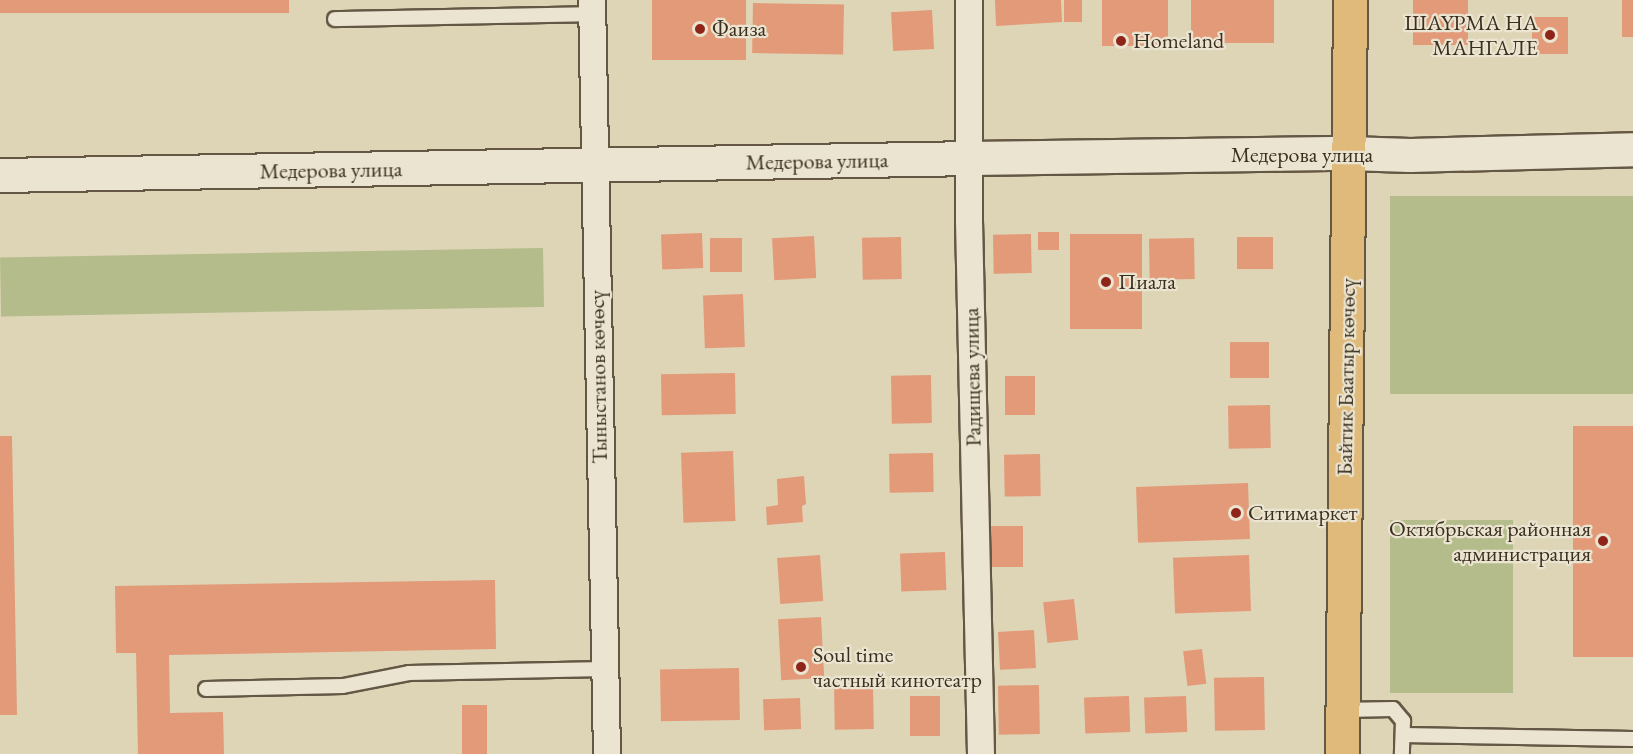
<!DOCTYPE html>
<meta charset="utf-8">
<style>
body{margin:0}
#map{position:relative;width:1633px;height:754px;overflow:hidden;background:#ded5b6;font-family:"EB Garamond",serif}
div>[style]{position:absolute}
.green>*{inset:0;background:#b4bc8c;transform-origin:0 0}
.building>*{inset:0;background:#e29a79;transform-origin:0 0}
.roads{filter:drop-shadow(2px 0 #645845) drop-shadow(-2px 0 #645845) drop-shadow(0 2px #645845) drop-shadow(0 -2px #645845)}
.lane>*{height:14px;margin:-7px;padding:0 7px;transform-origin:7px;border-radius:7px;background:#eae4d0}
.street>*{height:26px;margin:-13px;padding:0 13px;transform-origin:13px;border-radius:13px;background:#eae4d0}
.secondary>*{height:33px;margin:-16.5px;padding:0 16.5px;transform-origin:16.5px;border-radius:16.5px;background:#eae4d0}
.primary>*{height:33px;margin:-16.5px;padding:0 16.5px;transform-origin:16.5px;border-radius:16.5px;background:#dfba7b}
.dots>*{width:16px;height:16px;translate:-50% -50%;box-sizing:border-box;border:3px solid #eae4d0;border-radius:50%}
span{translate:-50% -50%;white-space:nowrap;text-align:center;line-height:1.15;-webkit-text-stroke:4.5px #eae4d0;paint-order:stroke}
.poi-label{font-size:22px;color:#3c2f1f}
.right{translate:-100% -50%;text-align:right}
.left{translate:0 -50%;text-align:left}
.street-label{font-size:22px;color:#3c2f1f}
</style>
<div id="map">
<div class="green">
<i style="left:1633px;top:196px;width:198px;height:243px;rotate:90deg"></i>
<i style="left:543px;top:248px;width:59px;height:543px;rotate:89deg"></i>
<i style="left:1390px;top:520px;width:123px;height:173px"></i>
</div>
<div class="building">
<i style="left:0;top:0;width:289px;height:13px"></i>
<i style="left:652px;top:0;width:94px;height:60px"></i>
<i style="clip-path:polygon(995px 0,1061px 0,1062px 22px,996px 26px)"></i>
<i style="left:1064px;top:0;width:18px;height:22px"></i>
<i style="left:1102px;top:0;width:66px;height:46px"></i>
<i style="left:1191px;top:0;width:83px;height:43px"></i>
<i style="left:1413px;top:0;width:55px;height:45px"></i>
<i style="left:1622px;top:0;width:11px;height:37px"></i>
<i style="left:753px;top:3px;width:91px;height:50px;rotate:1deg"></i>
<i style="left:932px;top:10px;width:39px;height:41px;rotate:87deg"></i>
<i style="left:1532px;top:17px;width:36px;height:37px"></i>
<i style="left:1038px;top:232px;width:21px;height:18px"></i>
<i style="left:702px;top:233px;width:35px;height:41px;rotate:88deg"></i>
<i style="left:1031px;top:234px;width:39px;height:38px;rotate:89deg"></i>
<i style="left:1070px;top:234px;width:72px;height:95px"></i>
<i style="left:814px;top:236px;width:42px;height:42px;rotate:87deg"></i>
<i style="left:901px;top:237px;width:42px;height:39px;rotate:89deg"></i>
<i style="left:1237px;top:237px;width:36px;height:32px"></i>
<i style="left:710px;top:238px;width:32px;height:34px"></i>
<i style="left:1194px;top:238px;width:41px;height:45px;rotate:89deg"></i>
<i style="left:743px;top:294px;width:53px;height:40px;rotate:88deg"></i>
<i style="left:1269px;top:342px;width:36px;height:39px;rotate:90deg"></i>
<i style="left:735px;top:373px;width:41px;height:74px;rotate:89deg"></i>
<i style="left:931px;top:375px;width:48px;height:40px;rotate:89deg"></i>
<i style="left:1005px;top:376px;width:30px;height:39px"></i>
<i style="left:1270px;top:405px;width:43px;height:42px;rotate:89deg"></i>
<i style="left:1573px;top:426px;width:60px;height:231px"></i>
<i style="clip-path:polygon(0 436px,12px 436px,17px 715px,0 715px)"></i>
<i style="left:733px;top:451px;width:70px;height:52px;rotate:88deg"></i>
<i style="left:933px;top:453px;width:39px;height:44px;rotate:89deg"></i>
<i style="left:1040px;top:454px;width:42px;height:36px;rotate:89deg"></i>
<i style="clip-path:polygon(804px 476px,806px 504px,802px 506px,803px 522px,767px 525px,766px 507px,778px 505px,777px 479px)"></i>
<i style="left:1248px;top:483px;width:56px;height:112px;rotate:88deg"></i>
<i style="left:1023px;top:526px;width:41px;height:35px;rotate:90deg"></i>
<i style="left:945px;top:552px;width:38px;height:45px;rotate:88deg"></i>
<i style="left:820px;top:555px;width:46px;height:43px;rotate:86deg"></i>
<i style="left:1249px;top:555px;width:56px;height:76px;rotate:88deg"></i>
<i style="clip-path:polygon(495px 580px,496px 649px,169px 655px,170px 713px,223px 712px,224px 754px,138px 754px,136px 653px,116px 653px,115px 586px)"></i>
<i style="left:1074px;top:599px;width:41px;height:31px;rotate:84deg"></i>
<i style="left:821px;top:617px;width:61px;height:43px;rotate:87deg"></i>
<i style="left:1034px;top:630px;width:38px;height:36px;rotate:87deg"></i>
<i style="left:1202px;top:649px;width:35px;height:19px;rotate:83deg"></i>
<i style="left:739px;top:668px;width:52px;height:79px;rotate:89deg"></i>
<i style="left:1264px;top:677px;width:53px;height:50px;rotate:89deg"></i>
<i style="left:873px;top:685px;width:44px;height:39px;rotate:89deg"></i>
<i style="left:1039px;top:685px;width:49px;height:41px;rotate:89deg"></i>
<i style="left:910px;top:696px;width:30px;height:40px"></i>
<i style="left:1129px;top:696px;width:36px;height:45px;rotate:88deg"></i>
<i style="left:1186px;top:696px;width:36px;height:42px;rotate:88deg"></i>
<i style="left:800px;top:698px;width:31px;height:37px;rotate:88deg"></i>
<i style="left:462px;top:705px;width:25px;height:49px"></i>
</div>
<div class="roads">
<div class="lane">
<i style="left:335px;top:19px;width:257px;rotate:-1.1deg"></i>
<i style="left:206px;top:689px;width:137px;rotate:-1.3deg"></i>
<i style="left:343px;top:686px;width:67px;rotate:-11.1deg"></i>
<i style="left:409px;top:673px;width:196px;rotate:-1.2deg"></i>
<i style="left:1343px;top:710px;width:50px;rotate:-1.1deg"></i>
<i style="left:1393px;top:709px;width:16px;rotate:50deg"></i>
<i style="left:1403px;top:721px;width:33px;rotate:92deg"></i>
<i style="left:1403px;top:735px;width:230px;rotate:1deg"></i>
</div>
<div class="street">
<i style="left:592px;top:0;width:754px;rotate:88.86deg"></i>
<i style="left:969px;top:0;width:221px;rotate:90deg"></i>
<i style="left:969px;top:221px;width:533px;rotate:88.71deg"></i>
</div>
<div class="secondary">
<i style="left:0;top:175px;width:970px;rotate:-1deg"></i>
<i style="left:970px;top:158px;width:378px;rotate:-0.8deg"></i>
<i style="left:1348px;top:153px;width:62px;rotate:1.8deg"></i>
<i style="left:1410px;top:155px;width:223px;rotate:-1.5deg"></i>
</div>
<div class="primary">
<i style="left:1342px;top:754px;width:754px;rotate:-89.39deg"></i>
</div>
</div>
<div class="dots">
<i style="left:700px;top:29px;background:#8f2418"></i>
<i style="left:1550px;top:35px;background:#8f2418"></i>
<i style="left:1121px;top:41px;background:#8f2418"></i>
<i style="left:1106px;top:282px;background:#8f2418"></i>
<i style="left:1236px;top:513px;background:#8f2418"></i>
<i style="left:1603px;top:541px;background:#8f2418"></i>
<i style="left:801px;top:667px;background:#8f2418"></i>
</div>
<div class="poi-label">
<span class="right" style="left:1538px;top:35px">ШАҮРМА НА<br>МАНГАЛЕ</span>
<span class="left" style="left:712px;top:29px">Фаиза</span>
<span class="left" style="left:1133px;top:41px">Homeland</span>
<span class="left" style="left:1118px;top:282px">Пиала</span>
<span class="left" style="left:1248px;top:513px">Ситимаркет</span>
<span class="right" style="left:1591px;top:541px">Октябрьская районная<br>администрация</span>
<span class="left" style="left:813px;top:667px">Soul time<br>частный кинотеатр</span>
</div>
<div class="street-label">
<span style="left:1302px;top:155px">Медерова улица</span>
<span style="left:817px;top:161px;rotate:-1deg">Медерова улица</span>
<span style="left:331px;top:170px;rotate:-1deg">Медерова улица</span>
<span style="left:598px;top:377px;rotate:-91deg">Тыныстанов көчөсү</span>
<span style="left:972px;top:377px;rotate:-91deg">Радищева улица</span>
<span style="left:1346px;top:377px;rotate:-89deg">Байтик Баатыр көчөсү</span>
</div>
</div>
